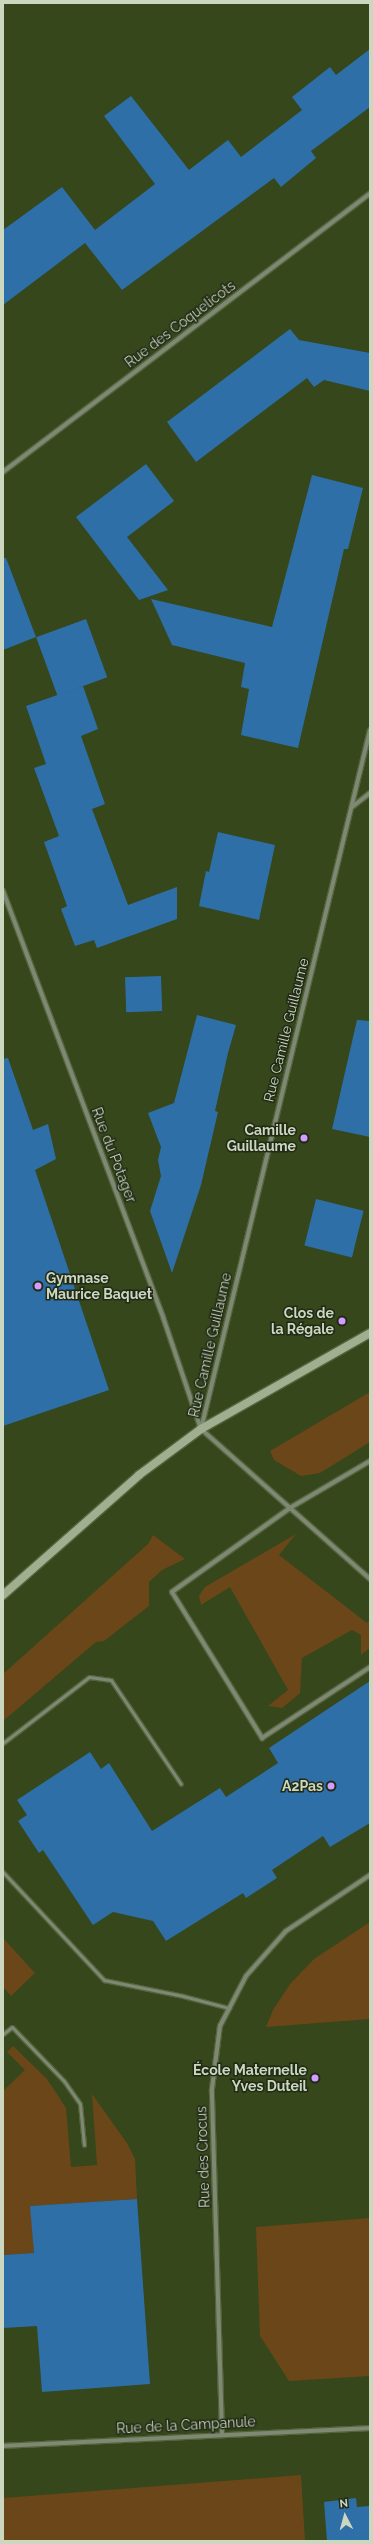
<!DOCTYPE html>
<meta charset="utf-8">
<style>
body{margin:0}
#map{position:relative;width:373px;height:2544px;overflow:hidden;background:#35471b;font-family:Raleway,sans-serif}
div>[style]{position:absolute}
.green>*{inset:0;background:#6b4619}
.building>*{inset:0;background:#2f6fa7;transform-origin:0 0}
.roads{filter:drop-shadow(1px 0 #53643c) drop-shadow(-1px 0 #53643c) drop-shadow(0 1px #53643c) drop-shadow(0 -1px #53643c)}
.service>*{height:3px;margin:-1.5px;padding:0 1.5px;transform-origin:1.5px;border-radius:1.5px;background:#7e8873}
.minor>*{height:4px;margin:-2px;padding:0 2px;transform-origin:2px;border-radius:2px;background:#7e8873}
.secondary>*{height:8px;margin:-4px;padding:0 4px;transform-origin:4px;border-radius:4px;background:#a0af8f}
.dots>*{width:11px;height:11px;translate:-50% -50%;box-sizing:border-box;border:2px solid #222a17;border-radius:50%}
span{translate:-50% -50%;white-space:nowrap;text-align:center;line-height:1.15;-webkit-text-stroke:3px #222a17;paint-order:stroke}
.street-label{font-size:14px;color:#cbd7be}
.poi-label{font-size:14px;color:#cbd7be;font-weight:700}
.right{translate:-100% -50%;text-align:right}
.left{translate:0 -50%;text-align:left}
.frame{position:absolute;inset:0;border:4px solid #cbd7be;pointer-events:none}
.north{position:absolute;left:325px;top:2496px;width:40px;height:40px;-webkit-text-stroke:3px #222a17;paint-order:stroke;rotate:354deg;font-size:11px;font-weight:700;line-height:16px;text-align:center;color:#cbd7be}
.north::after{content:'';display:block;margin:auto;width:14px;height:18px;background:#cbd7be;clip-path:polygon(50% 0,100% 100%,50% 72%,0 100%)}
</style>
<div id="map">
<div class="green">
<i style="clip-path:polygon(370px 1392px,370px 1442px,320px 1473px,301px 1476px,274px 1460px,270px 1451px)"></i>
<i style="clip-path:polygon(296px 1534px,279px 1555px,367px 1623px,370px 1619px,370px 1648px,361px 1655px,361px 1635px,352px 1630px,302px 1658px,300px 1693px,282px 1708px,268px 1706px,288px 1690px,230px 1587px,201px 1605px,199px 1596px,205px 1587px)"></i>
<i style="clip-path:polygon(153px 1535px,185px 1559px,162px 1570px,149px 1582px,149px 1606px,104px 1641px,96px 1642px,3px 1721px,3px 1674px,148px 1544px)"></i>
<i style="clip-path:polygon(370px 1922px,370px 2019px,266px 2027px,273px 2010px,290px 1984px,314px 1959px)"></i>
<i style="clip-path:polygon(3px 1938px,35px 1973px,11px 1996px,3px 1987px)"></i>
<i style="clip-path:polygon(13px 2046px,47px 2079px,66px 2108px,71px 2167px,97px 2165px,92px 2094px,127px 2143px,135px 2159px,137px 2199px,31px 2206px,34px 2253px,3px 2255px,3px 2091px,25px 2070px,7px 2052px)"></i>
<i style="clip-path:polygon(370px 2218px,370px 2376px,289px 2381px,260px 2336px,256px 2227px)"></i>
<i style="clip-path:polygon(301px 2475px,305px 2541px,3px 2541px,3px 2498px)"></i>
</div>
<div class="building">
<i style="clip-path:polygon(370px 49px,370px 107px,311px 151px,316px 158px,281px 187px,274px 178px,122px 290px,85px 243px,3px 305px,3px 230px,62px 187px,95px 230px,155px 184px,104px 116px,131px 96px,189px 170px,228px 140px,241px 157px,302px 110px,292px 97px,330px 67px,336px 75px)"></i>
<i style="clip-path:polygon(290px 329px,299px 340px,370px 353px,370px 391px,324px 380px,314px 387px,307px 378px,196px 462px,167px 422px)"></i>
<i style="clip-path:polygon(146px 464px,174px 501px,127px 537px,168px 590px,139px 600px,76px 517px)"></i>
<i style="clip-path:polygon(312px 475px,363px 488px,348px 549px,344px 549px,298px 748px,241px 735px,249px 689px,241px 687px,245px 663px,172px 645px,151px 599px,272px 627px)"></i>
<i style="clip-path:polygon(3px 558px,6px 558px,36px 637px,3px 650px)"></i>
<i style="left:86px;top:619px;width:62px;height:53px;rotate:70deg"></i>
<i style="clip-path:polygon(83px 686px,98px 729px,81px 736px,105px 804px,92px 809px,128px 905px,177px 887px,177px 919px,97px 948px,94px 940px,75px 946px,61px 909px,67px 906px,44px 842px,59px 836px,34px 768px,46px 764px,26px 706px)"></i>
<i style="clip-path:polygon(218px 832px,275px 845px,259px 920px,199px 906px,206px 871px,209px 872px)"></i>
<i style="left:161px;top:976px;width:35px;height:36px;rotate:88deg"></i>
<i style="clip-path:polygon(197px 1015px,236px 1025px,228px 1053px,215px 1111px,218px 1112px,201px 1185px,172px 1273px,150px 1211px,161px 1176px,158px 1160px,161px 1147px,148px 1113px,174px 1103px)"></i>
<i style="clip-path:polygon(357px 1020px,370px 1021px,370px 1137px,332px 1129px)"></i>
<i style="clip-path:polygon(8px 1058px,33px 1130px,48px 1124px,56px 1159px,35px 1170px,109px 1390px,3px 1426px,3px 1059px)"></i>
<i style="left:316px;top:1199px;width:49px;height:48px;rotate:14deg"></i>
<i style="clip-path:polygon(370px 1681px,370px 1823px,330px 1847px,323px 1836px,272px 1870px,277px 1878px,246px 1898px,243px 1893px,166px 1941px,153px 1921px,113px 1912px,93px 1925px,43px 1850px,39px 1853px,18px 1821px,27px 1815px,17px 1800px,90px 1752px,101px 1769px,109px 1763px,152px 1831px,220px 1788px,226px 1797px,278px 1763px,269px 1748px)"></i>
<i style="clip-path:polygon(137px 2199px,150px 2384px,42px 2392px,37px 2326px,3px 2328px,3px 2255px,34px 2253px,30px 2206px)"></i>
<i style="clip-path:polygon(356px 2498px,357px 2507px,370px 2506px,370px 2541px,327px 2541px,324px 2502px)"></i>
</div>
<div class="roads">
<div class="service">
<i style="left:3px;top:1743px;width:108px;rotate:-37.5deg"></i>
<i style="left:89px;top:1677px;width:22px;rotate:8deg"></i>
<i style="left:111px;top:1680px;width:125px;rotate:56.1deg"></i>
<i style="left:3px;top:1872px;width:148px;rotate:46.9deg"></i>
<i style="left:104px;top:1980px;width:81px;rotate:11.4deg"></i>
<i style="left:183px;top:1996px;width:48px;rotate:14.6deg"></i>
<i style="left:3px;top:2034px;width:11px;rotate:-38deg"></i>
<i style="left:12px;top:2027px;width:75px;rotate:46.1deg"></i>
<i style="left:64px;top:2081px;width:28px;rotate:55deg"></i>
<i style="left:80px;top:2104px;width:41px;rotate:84.4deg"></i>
</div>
<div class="minor">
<i style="left:3px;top:472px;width:461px;rotate:-37.2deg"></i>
<i style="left:352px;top:807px;width:23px;rotate:-38deg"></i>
<i style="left:3px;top:891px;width:455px;rotate:69.4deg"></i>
<i style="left:163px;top:1317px;width:118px;rotate:71.3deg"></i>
<i style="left:201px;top:1429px;width:226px;rotate:41.6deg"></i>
<i style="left:201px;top:1429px;width:719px;rotate:-76.41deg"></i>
<i style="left:370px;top:1461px;width:93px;rotate:149.6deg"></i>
<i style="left:290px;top:1508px;width:145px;rotate:144.6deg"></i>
<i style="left:172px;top:1592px;width:172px;rotate:58.3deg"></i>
<i style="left:262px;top:1738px;width:129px;rotate:-33.3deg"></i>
<i style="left:222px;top:2433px;width:344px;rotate:-91.7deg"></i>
<i style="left:212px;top:2089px;width:64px;rotate:-82.8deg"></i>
<i style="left:220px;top:2026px;width:56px;rotate:-62.5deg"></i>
<i style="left:246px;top:1976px;width:60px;rotate:-48.4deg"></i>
<i style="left:286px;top:1931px;width:101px;rotate:-33.7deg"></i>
<i style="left:3px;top:2446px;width:367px;rotate:-2.8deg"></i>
</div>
<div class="secondary">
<i style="left:3px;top:1595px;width:181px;rotate:-41.4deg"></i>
<i style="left:139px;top:1475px;width:77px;rotate:-36.6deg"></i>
<i style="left:201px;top:1429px;width:194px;rotate:-29.6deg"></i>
</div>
</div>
<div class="dots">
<i style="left:304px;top:1138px;background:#d19dfe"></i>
<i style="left:38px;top:1286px;background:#d19dfe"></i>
<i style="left:342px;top:1321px;background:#d19dfe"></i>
<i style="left:331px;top:1786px;background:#d19dfe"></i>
<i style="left:315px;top:2078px;background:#d19dfe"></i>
</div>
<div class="street-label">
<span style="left:180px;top:324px;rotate:-37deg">Rue des Coquelicots</span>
<span style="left:286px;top:1030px;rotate:-76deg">Rue Camille Guillaume</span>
<span style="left:114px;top:1155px;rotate:69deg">Rue du Potager</span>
<span style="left:210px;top:1345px;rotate:-77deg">Rue Camille Guillaume</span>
<span style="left:203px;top:2157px;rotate:-92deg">Rue des Crocus</span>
<span style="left:186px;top:2425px;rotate:-3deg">Rue de la Campanule</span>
</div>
<div class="poi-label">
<span class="right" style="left:296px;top:1138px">Camille<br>Guillaume</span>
<span class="left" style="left:46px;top:1286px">Gymnase<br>Maurice Baquet</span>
<span class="right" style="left:334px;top:1321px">Clos de<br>la Régale</span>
<span class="right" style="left:323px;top:1786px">A2Pas</span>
<span class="right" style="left:307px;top:2078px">École Maternelle<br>Yves Duteil</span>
</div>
<div class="frame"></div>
<div class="north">N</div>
</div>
